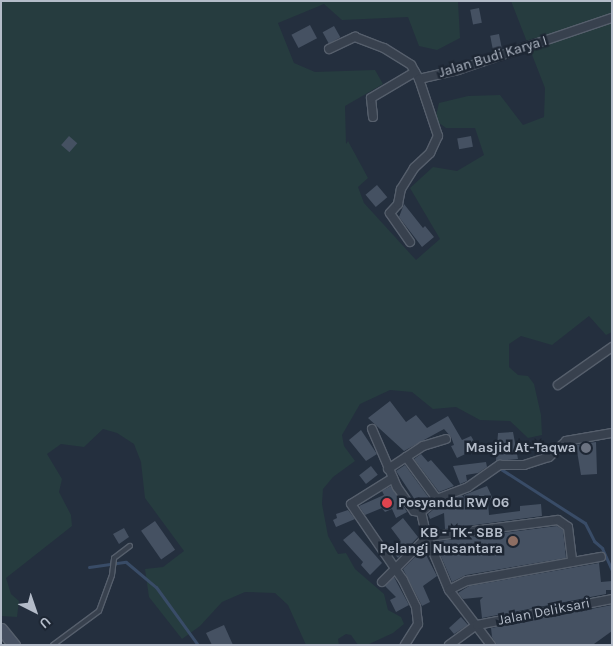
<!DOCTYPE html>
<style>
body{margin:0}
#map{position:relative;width:613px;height:646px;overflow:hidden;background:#242f3e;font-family:Karla,sans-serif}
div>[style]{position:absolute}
.green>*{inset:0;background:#263c3f}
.stream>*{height:3px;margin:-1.5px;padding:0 1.5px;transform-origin:1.5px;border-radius:1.5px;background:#394c67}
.building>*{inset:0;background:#455162;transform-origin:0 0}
.roads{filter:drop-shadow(1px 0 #565f6c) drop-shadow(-1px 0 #565f6c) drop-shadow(0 1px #565f6c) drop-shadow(0 -1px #565f6c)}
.lane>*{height:4px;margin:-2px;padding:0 2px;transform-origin:2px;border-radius:2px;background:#38414e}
.street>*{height:8px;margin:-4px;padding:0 4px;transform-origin:4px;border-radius:4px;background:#38414e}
.secondary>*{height:11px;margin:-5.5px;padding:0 5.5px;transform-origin:5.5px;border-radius:5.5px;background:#465061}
.dots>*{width:14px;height:14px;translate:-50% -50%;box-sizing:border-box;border:2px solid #1d2633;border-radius:50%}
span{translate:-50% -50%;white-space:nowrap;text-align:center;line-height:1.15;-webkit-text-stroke:5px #1d2633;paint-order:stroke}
.street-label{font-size:14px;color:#b4bcc9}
.poi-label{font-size:14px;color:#b4bcc9;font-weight:700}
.right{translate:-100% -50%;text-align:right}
.left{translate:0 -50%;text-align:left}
.frame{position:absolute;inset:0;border:2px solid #b4bcc9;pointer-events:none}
.north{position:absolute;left:10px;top:586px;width:50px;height:50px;-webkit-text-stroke:4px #1d2633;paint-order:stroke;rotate:139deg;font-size:14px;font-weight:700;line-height:20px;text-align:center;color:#b4bcc9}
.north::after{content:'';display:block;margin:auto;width:18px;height:22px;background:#b4bcc9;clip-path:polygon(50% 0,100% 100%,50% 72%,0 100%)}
</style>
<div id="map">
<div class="green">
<i style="clip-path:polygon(1px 1px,458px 1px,460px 38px,437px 50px,419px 46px,408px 17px,342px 20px,324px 4px,278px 23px,294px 63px,315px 72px,375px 70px,383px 84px,345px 106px,346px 144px,348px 141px,368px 178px,358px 187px,364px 203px,416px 260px,440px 239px,410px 188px,433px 167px,457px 171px,484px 155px,475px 128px,446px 128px,435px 120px,439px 103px,468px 96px,500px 95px,523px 125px,544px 117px,545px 88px,511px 1px,612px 1px,612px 332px,606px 335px,589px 316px,552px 345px,521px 336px,509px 344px,509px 367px,518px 375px,528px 376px,534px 384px,541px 415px,542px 435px,528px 438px,510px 421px,480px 420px,456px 407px,433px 409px,412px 392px,390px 390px,360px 404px,342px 435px,344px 446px,355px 461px,333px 477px,323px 489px,322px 504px,328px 536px,338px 554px,346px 553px,355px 569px,384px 594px,388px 610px,401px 617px,404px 624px,393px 633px,367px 645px,358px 645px,351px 635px,346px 634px,338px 639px,339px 645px,306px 645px,288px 605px,275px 593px,245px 592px,222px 602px,200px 626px,182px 639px,149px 597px,145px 569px,163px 567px,184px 551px,145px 498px,141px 462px,134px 444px,117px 433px,103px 429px,84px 447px,61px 444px,47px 454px,62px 479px,59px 492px,71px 515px,72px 526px,6px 578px,11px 594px,19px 601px,17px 617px,1px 616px)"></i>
</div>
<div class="stream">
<i style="left:493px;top:464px;width:109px;rotate:32.7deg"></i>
<i style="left:585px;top:523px;width:20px;rotate:63deg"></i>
<i style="left:594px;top:541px;width:11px;rotate:41deg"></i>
<i style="left:602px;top:548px;width:24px;rotate:66deg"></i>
<i style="left:89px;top:567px;width:37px;rotate:-8deg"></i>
<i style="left:126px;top:562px;width:39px;rotate:40deg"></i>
<i style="left:156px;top:587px;width:72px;rotate:54.1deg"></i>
</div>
<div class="building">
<i style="left:479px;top:8px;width:15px;height:9px;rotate:79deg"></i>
<i style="left:310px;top:25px;width:15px;height:21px;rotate:62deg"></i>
<i style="left:334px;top:26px;width:13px;height:13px;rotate:61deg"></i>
<i style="left:499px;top:34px;width:15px;height:9px;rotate:79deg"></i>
<i style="left:69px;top:136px;width:11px;height:12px;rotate:41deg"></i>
<i style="left:471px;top:136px;width:11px;height:14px;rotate:80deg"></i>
<i style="left:377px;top:185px;width:16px;height:15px;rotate:50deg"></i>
<i style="clip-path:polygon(404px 204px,423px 228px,425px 226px,434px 237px,422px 247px,399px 217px)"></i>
<i style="clip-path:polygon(390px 401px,406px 422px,416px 415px,427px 428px,448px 416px,462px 440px,471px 436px,478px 448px,457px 458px,451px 446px,454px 445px,451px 437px,444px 429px,404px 451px,368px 418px)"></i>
<i style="clip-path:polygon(361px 430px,377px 454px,366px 461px,349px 440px)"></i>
<i style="clip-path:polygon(513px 432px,518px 459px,496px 461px,498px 433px)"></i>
<i style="clip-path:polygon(596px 442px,597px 474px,581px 475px,576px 445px)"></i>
<i style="clip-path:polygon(421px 454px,428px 462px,431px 460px,454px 486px,439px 492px,414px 459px)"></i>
<i style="clip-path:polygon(486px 462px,487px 467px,478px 473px,466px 475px,467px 481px,460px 484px,453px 466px)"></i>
<i style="clip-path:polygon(405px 465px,429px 498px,419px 506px,396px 471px)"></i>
<i style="left:371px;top:466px;width:11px;height:15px;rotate:52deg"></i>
<i style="clip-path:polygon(391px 486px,407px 512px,396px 518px,392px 509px,385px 512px,382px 508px,365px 515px,359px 506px,384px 495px,382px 491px)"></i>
<i style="clip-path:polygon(487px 486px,493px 499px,488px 501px,489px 515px,520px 511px,520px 506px,541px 504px,542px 516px,445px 529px,444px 513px,430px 519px,428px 514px,440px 504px,462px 495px,465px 499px,464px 495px)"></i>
<i style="clip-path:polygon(348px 510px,355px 519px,336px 527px,333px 520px,337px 518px,336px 514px)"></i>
<i style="clip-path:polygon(403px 518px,418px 537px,398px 558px,390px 549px,400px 540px,391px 528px)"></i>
<i style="left:155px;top:521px;width:35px;height:17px;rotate:55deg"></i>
<i style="clip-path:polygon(557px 526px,563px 530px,566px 558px,466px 575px,452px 582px,439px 552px,439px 541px)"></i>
<i style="clip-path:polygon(124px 528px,129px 537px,119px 544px,113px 534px)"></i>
<i style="clip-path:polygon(354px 531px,382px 563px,370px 575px,361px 565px,363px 562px,343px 540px)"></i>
<i style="clip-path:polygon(423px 549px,437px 576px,423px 586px,430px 602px,422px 606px,403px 569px)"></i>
<i style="clip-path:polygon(599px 563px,601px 582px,612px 581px,612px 590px,606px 590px,606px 594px,482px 618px,480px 600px,483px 597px,463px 599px,458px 593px,469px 586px)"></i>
<i style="clip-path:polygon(394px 577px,409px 605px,396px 612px,390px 600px,396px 597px,385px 586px)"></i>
<i style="clip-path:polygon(612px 605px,612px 631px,594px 644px,497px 645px,492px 637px,491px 628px)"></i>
<i style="clip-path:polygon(461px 617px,468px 625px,454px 634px,449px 628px)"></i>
<i style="clip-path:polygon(224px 625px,233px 645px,212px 645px,206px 633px)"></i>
</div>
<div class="roads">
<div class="lane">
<i style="left:53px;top:645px;width:57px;rotate:-36.5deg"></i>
<i style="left:99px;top:611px;width:38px;rotate:-70deg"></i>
<i style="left:112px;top:575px;width:17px;rotate:-83deg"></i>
<i style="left:114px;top:558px;width:20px;rotate:-37deg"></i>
</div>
<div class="street">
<i style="left:329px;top:49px;width:29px;rotate:-25deg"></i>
<i style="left:355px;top:37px;width:31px;rotate:21deg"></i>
<i style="left:384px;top:48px;width:32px;rotate:32deg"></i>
<i style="left:411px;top:65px;width:16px;rotate:60deg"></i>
<i style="left:419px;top:79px;width:40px;rotate:-13deg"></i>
<i style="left:458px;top:70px;width:163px;rotate:-18.7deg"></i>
<i style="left:373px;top:117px;width:19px;rotate:-96deg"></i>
<i style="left:371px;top:98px;width:51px;rotate:-30.6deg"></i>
<i style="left:410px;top:242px;width:35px;rotate:-125deg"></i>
<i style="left:390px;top:213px;width:12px;rotate:-48deg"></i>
<i style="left:398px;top:204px;width:15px;rotate:-79deg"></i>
<i style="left:401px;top:189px;width:25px;rotate:-58deg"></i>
<i style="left:414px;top:168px;width:22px;rotate:-43deg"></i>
<i style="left:430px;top:153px;width:19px;rotate:-65deg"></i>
<i style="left:438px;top:136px;width:60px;rotate:-108.4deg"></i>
<i style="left:558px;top:385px;width:66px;rotate:-35.1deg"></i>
<i style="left:372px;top:429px;width:63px;rotate:66.7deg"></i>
<i style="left:397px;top:487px;width:29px;rotate:55deg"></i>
<i style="left:414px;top:511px;width:7px;rotate:8deg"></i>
<i style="left:421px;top:512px;width:21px;rotate:-39deg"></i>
<i style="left:437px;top:499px;width:33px;rotate:-21deg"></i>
<i style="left:468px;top:487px;width:39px;rotate:-35deg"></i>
<i style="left:500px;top:465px;width:24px"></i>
<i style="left:524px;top:465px;width:26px;rotate:-18deg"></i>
<i style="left:549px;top:457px;width:23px;rotate:-43deg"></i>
<i style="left:566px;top:441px;width:47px;rotate:-9.9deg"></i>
<i style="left:406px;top:457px;width:52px;rotate:53.6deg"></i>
<i style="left:388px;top:469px;width:42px;rotate:-33.3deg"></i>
<i style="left:423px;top:446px;width:24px;rotate:-17deg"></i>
<i style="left:393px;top:478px;width:49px;rotate:148.2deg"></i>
<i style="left:351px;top:504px;width:92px;rotate:55.6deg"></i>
<i style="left:403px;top:580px;width:30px;rotate:64deg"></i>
<i style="left:416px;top:607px;width:17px;rotate:83deg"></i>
<i style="left:418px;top:624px;width:25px;rotate:122deg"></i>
<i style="left:421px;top:512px;width:26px;rotate:77deg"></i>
<i style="left:427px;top:537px;width:57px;rotate:67.5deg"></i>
<i style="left:449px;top:590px;width:69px;rotate:52.6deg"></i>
<i style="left:382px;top:582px;width:64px;rotate:-45deg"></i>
<i style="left:427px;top:537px;width:132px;rotate:-7.4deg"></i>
<i style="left:558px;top:520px;width:12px;rotate:35deg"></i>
<i style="left:568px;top:527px;width:35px;rotate:83deg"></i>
<i style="left:449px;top:590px;width:20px;rotate:-27deg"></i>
<i style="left:467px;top:581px;width:136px;rotate:-10.2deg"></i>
<i style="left:449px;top:645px;width:34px;rotate:-36deg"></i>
<i style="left:477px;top:625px;width:137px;rotate:-10.9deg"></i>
</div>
<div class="secondary">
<i style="left:1px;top:629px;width:21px;rotate:51deg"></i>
</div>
</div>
<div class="dots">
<i style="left:586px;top:448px;background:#6b7280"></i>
<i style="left:387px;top:503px;background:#e0444e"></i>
<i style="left:513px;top:541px;background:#8d6e63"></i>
</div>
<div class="street-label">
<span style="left:493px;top:57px;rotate:-17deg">Jalan Budi Karya I</span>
<span style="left:544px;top:612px;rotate:-11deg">Jalan Deliksari</span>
</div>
<div class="poi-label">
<span class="right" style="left:576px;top:448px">Masjid At-Taqwa</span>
<span class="left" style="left:398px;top:503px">Posyandu RW 06</span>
<span class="right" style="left:503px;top:541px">KB - TK- SBB<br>Pelangi Nusantara</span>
</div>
<div class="frame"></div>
<div class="north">U</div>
</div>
